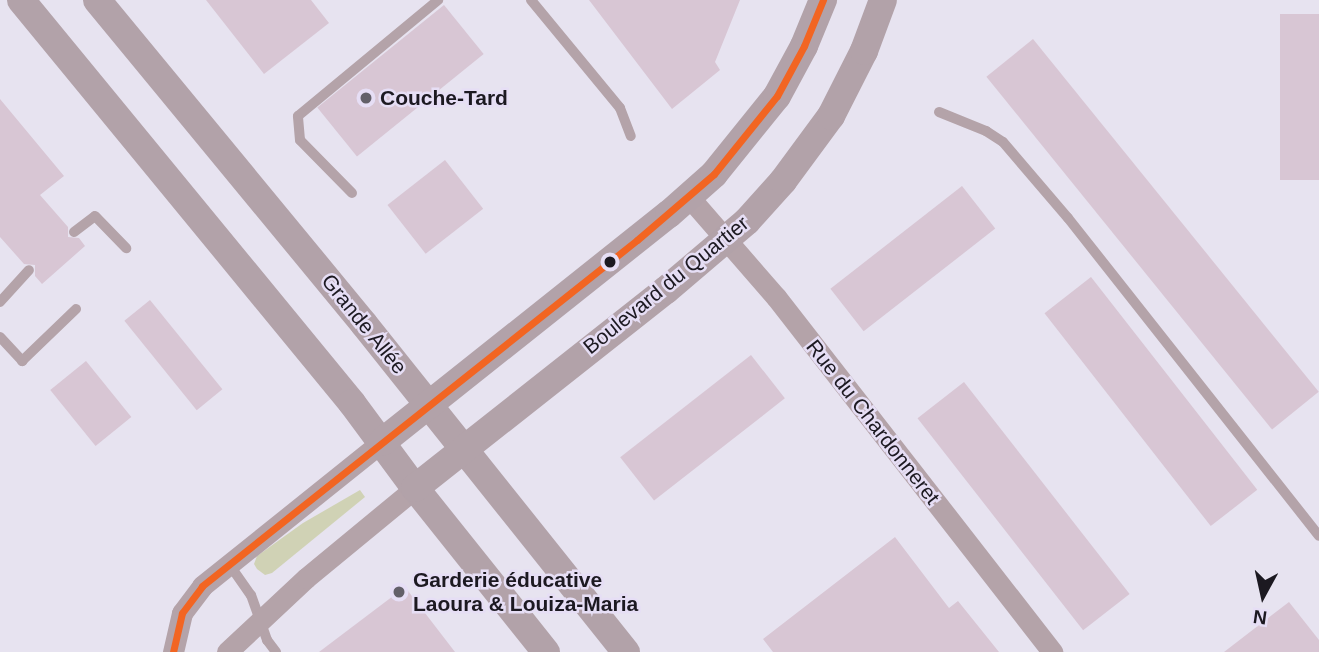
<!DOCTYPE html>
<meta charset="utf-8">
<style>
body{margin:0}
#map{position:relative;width:1319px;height:652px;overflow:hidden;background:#e7e3f0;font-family:Arial,sans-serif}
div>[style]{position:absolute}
.green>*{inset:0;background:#d0d2b5}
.building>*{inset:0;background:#d8c6d4;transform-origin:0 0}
.lane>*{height:10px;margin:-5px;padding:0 5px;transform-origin:5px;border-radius:5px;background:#b4a3a9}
.street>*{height:21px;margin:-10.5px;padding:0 10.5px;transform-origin:10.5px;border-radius:10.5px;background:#b4a3a9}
.secondary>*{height:28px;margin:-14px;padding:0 14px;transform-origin:14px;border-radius:14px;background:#b2a2a9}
.bus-1>*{height:7px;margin:-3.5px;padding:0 3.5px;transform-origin:3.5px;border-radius:3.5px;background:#f26522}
.dots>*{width:19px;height:19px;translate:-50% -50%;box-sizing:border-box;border:4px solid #e6def5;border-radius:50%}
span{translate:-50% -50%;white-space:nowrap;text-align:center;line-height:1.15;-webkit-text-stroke:5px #e6def5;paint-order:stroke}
.poi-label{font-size:21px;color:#1c1921;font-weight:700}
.left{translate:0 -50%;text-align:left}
.street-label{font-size:21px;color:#1c1921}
.north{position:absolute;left:1228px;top:561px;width:70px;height:70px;-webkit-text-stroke:5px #e6def5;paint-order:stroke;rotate:188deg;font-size:19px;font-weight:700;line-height:28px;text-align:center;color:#1c1921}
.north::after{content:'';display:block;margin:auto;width:24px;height:32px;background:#1c1921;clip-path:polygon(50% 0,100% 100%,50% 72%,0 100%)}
</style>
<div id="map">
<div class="green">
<i style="clip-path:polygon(360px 490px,365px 497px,272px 573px,265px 575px,257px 569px,254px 564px,257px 556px,303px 523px)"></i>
</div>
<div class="building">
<i style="clip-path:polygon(206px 0,311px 0,329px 23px,264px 74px)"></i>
<i style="clip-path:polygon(589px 0,740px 0,715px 62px,720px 70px,672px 109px)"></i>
<i style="left:444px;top:5px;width:63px;height:163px;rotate:51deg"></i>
<i style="left:1280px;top:14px;width:39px;height:166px"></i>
<i style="left:1033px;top:39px;width:454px;height:60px;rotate:51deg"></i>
<i style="clip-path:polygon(0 99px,64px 176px,40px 195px,68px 227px,68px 237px,79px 238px,85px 246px,42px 284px,35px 276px,35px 265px,24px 264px,0 237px)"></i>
<i style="left:445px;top:160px;width:62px;height:73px;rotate:52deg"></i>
<i style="left:962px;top:186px;width:54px;height:167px;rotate:52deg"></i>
<i style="left:1091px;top:277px;width:270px;height:59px;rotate:52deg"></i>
<i style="left:150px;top:300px;width:115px;height:33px;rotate:51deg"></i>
<i style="left:751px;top:355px;width:55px;height:166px;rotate:52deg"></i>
<i style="left:86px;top:361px;width:72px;height:46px;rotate:51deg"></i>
<i style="left:964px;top:382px;width:269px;height:59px;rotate:52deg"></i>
<i style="clip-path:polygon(895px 537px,949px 608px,958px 601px,999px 652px,773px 652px,763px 639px)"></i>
<i style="clip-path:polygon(405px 587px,455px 652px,319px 652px)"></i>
<i style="clip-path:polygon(1289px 602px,1319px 640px,1319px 652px,1224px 652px)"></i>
</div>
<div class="lane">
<i style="left:531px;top:0;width:140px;rotate:50.5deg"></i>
<i style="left:620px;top:108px;width:30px;rotate:69deg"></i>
<i style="left:939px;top:112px;width:51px;rotate:22deg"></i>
<i style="left:986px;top:131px;width:20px;rotate:33deg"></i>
<i style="left:1003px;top:142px;width:100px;rotate:49.5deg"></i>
<i style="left:1068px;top:218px;width:405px;rotate:51.7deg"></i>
<i style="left:352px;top:193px;width:74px;rotate:-134.5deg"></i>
<i style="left:300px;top:140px;width:24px;rotate:-95deg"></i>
<i style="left:298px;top:116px;width:182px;rotate:-39.6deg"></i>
<i style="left:74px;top:232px;width:26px;rotate:-37deg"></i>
<i style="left:95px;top:216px;width:45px;rotate:45.9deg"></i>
<i style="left:0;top:302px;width:43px;rotate:-47.8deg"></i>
<i style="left:0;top:337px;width:33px;rotate:47deg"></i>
<i style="left:22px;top:361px;width:75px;rotate:-43.9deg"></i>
<i style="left:229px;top:564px;width:38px;rotate:55deg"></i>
<i style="left:251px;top:595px;width:48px;rotate:70.4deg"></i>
<i style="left:267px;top:640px;width:15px;rotate:53deg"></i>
</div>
<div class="street">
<i style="left:689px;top:197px;width:133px;rotate:49deg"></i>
<i style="left:776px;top:297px;width:450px;rotate:52.1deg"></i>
<i style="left:173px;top:652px;width:40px;rotate:-77deg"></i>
<i style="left:182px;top:613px;width:34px;rotate:-53deg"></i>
<i style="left:202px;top:586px;width:231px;rotate:-38.7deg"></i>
<i style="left:227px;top:652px;width:108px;rotate:-43.1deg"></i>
<i style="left:306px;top:578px;width:141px;rotate:-39.5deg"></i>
</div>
<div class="secondary">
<i style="left:21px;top:0;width:522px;rotate:50.6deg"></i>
<i style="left:352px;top:403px;width:106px;rotate:53.5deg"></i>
<i style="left:415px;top:488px;width:210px;rotate:51.4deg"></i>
<i style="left:97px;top:0;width:420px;rotate:50.5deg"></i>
<i style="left:364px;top:324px;width:420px;rotate:51.4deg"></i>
<i style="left:382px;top:442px;width:367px;rotate:-38.5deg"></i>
<i style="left:669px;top:214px;width:60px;rotate:-41.6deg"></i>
<i style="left:714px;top:174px;width:100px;rotate:-51.1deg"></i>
<i style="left:777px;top:96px;width:57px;rotate:-61.6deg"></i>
<i style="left:804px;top:46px;width:50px;rotate:-67.6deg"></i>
<i style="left:415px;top:488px;width:320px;rotate:-38.3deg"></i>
<i style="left:666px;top:290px;width:106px;rotate:-40.4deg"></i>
<i style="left:747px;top:221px;width:54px;rotate:-48deg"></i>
<i style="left:783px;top:181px;width:81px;rotate:-53.6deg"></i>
<i style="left:831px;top:116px;width:73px;rotate:-63.1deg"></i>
<i style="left:864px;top:51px;width:54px;rotate:-69.6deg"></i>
</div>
<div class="bus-1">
<i style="left:173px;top:652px;width:40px;rotate:-77deg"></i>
<i style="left:182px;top:613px;width:34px;rotate:-53deg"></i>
<i style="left:202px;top:586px;width:556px;rotate:-38.5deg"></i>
<i style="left:637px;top:240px;width:101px;rotate:-40.6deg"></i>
<i style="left:714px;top:174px;width:100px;rotate:-51.1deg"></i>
<i style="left:777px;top:96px;width:57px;rotate:-61.6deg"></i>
<i style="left:804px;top:46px;width:50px;rotate:-67.6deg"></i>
</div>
<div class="dots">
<i style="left:366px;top:98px;background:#636069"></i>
<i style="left:610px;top:262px;background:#1c1921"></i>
<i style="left:399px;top:592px;background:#636069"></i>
</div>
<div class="poi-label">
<span class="left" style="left:380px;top:98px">Couche-Tard</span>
<span class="left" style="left:413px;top:592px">Garderie éducative<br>Laoura &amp; Louiza-Maria</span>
</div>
<div class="street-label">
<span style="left:666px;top:285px;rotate:-39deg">Boulevard du Quartier</span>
<span style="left:364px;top:324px;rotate:51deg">Grande Allée</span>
<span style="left:873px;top:422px;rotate:52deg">Rue du Chardonneret</span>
</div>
<div class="north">N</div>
</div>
